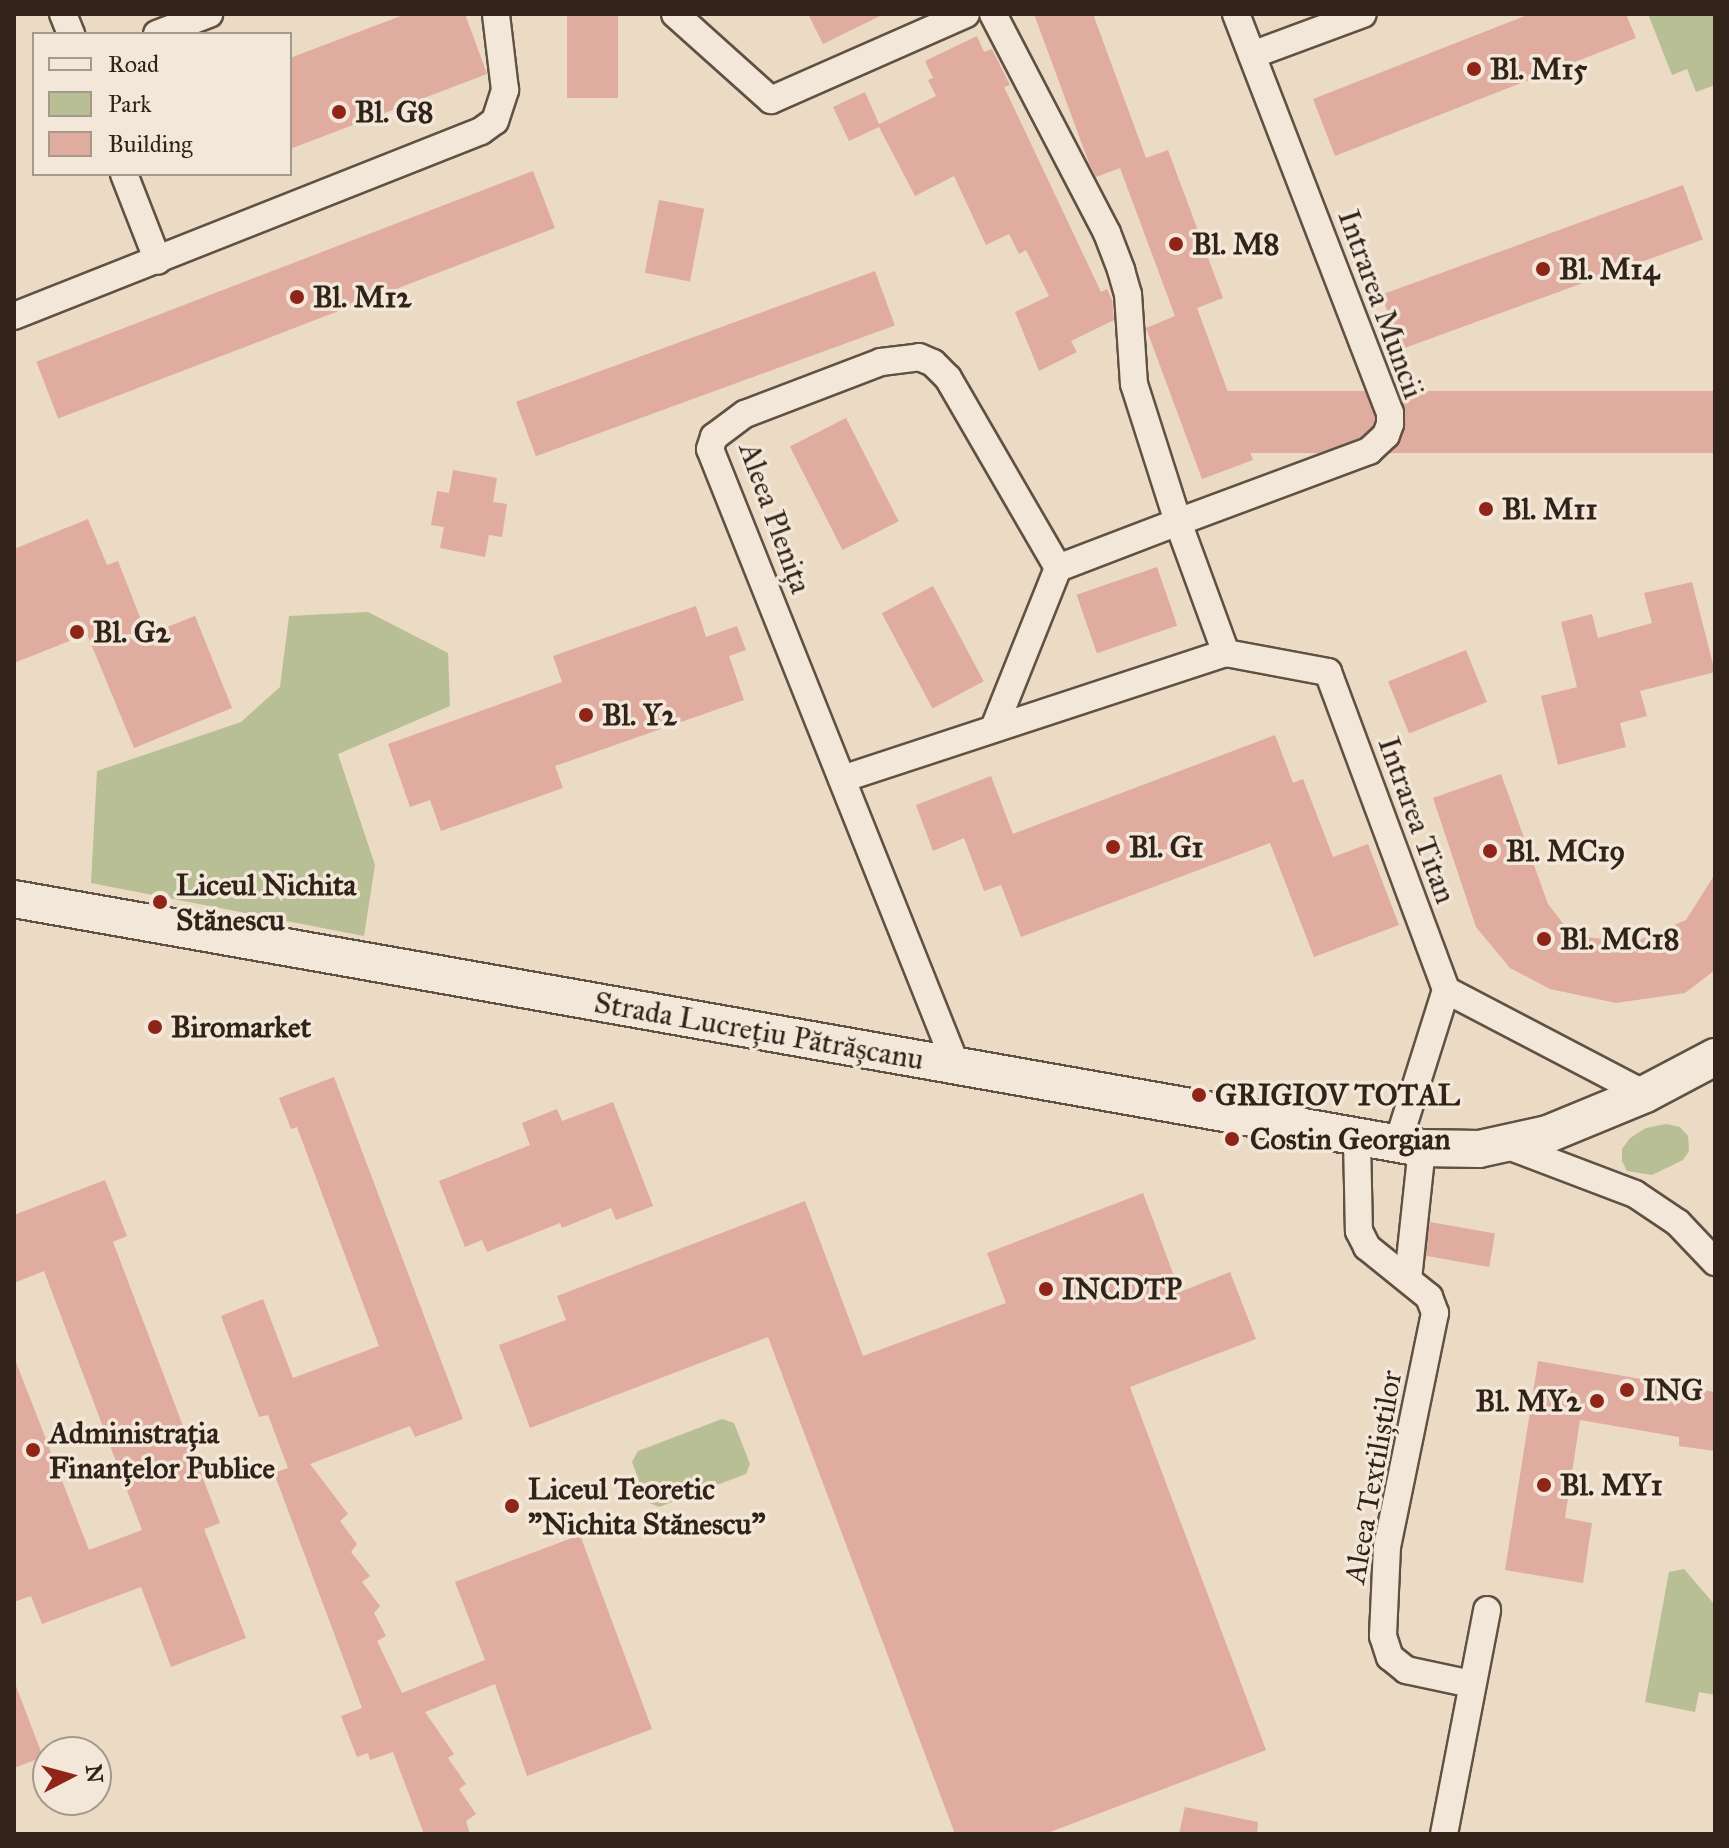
<!DOCTYPE html>
<meta charset="utf-8">
<style>
body{margin:0}
#map{position:relative;width:1729px;height:1848px;overflow:hidden;background:#ebdac4;font-family:"IM FELL Great Primer",serif}
div>[style]{position:absolute}
.green>*{inset:0;background:#b8bf94}
.building>*{inset:0;background:#e0ac9f;transform-origin:0 0}
.roads{filter:drop-shadow(2px 0 #605144) drop-shadow(-2px 0 #605144) drop-shadow(0 2px #605144) drop-shadow(0 -2px #605144)}
.minor>*{height:26px;margin:-13px;padding:0 13px;transform-origin:13px;border-radius:13px;background:#f2e7d9}
.secondary>*{height:36px;margin:-18px;padding:0 18px;transform-origin:18px;border-radius:18px;background:#f2e7d9}
.dots>*{width:22px;height:22px;translate:-50% -50%;box-sizing:border-box;border:4px solid #f2e7d9;border-radius:50%}
span{translate:-50% -50%;white-space:nowrap;text-align:center;line-height:1.15;-webkit-text-stroke:7px #f2e7d9;paint-order:stroke}
.poi-label{font-size:30px;color:#312319;font-weight:700}
.left{translate:0 -50%;text-align:left}
.right{translate:-100% -50%;text-align:right}
.street-label{font-size:30px;color:#312319}
.frame{position:absolute;inset:0;border:16px solid #312319;pointer-events:none}
.legend{position:absolute;left:32px;top:32px;width:260px;height:144px;box-sizing:border-box;background:#f2e7d9;border:2px solid #a5998c;margin:0;padding:10px 14px;list-style:none;font-size:24px;color:#312319}
.legend li{display:flex;align-items:center;gap:16px;height:40px}
.legend b{width:40px;border:2px solid #a5998c}
.north{position:absolute;left:32px;top:1736px;width:80px;height:80px;box-sizing:border-box;background:#f2e7d9;border:2px solid #a5998c;border-radius:50%;rotate:84deg;font-size:22px;font-weight:700;line-height:32px;text-align:center;color:#312319}
.north::after{content:'';display:block;margin:auto;width:28px;height:36px;background:#8f2418;clip-path:polygon(50% 0,100% 100%,50% 72%,0 100%)}
</style>
<div id="map">
<div class="green">
<i style="clip-path:polygon(1648px 14px,1715px 14px,1715px 85px,1696px 92px,1687px 69px,1672px 75px)"></i>
<i style="clip-path:polygon(368px 612px,448px 653px,450px 706px,338px 754px,375px 865px,364px 936px,91px 883px,97px 771px,241px 722px,280px 687px,289px 616px)"></i>
<i style="clip-path:polygon(1666px 1124px,1680px 1127px,1688px 1136px,1689px 1151px,1683px 1160px,1652px 1175px,1627px 1171px,1622px 1161px,1622px 1149px,1630px 1138px,1646px 1128px)"></i>
<i style="clip-path:polygon(722px 1419px,734px 1423px,750px 1464px,746px 1474px,659px 1507px,647px 1502px,632px 1462px,638px 1451px)"></i>
<i style="clip-path:polygon(1684px 1569px,1715px 1605px,1715px 1695px,1699px 1692px,1695px 1712px,1645px 1702px,1669px 1572px)"></i>
</div>
<div class="building">
<i style="clip-path:polygon(406px 14px,465px 14px,487px 74px,290px 149px,290px 58px)"></i>
<i style="left:567px;top:14px;width:51px;height:84px"></i>
<i style="clip-path:polygon(808px 14px,884px 14px,823px 44px)"></i>
<i style="clip-path:polygon(1034px 14px,1093px 14px,1146px 158px,1168px 150px,1223px 298px,1197px 308px,1253px 460px,1202px 479px,1146px 328px,1175px 316px,1120px 168px,1096px 177px,1089px 163px)"></i>
<i style="clip-path:polygon(1530px 14px,1626px 14px,1636px 38px,1335px 156px,1313px 99px)"></i>
<i style="clip-path:polygon(977px 36px,984px 52px,992px 49px,1010px 85px,1004px 87px,1101px 292px,1107px 289px,1112px 300px,1114px 320px,1071px 341px,1077px 352px,1039px 371px,1015px 312px,1049px 296px,1026px 250px,1019px 254px,1009px 234px,986px 245px,954px 176px,915px 196px,879px 127px,849px 141px,833px 107px,865px 92px,879px 124px,936px 96px,928px 80px,933px 78px,925px 61px)"></i>
<i style="left:533px;top:171px;width:61px;height:532px;rotate:69deg"></i>
<i style="left:1683px;top:185px;width:58px;height:321px;rotate:70deg"></i>
<i style="left:659px;top:200px;width:46px;height:74px;rotate:11deg"></i>
<i style="left:875px;top:271px;width:58px;height:382px;rotate:70deg"></i>
<i style="left:1715px;top:391px;width:62px;height:491px;rotate:90deg"></i>
<i style="left:846px;top:418px;width:116px;height:63px;rotate:63deg"></i>
<i style="clip-path:polygon(453px 470px,497px 478px,493px 502px,507px 504px,502px 537px,489px 535px,485px 557px,440px 548px,444px 527px,431px 525px,437px 491px,449px 493px)"></i>
<i style="clip-path:polygon(88px 519px,107px 565px,118px 561px,147px 635px,195px 616px,232px 708px,134px 748px,87px 634px,14px 663px,14px 549px)"></i>
<i style="left:1157px;top:567px;width:62px;height:85px;rotate:71deg"></i>
<i style="clip-path:polygon(1692px 582px,1715px 672px,1640px 691px,1647px 716px,1620px 723px,1626px 747px,1558px 765px,1541px 696px,1577px 687px,1561px 622px,1592px 614px,1598px 638px,1652px 623px,1644px 593px)"></i>
<i style="left:933px;top:586px;width:108px;height:58px;rotate:62deg"></i>
<i style="clip-path:polygon(696px 606px,706px 637px,737px 626px,746px 650px,729px 656px,744px 700px,555px 766px,563px 788px,441px 831px,430px 800px,410px 807px,388px 744px,562px 682px,553px 656px)"></i>
<i style="left:1466px;top:650px;width:56px;height:84px;rotate:68deg"></i>
<i style="clip-path:polygon(1275px 735px,1293px 783px,1303px 779px,1333px 857px,1368px 844px,1399px 925px,1314px 957px,1270px 843px,1021px 937px,1001px 885px,984px 891px,964px 838px,933px 851px,916px 805px,991px 776px,1013px 834px)"></i>
<i style="clip-path:polygon(1501px 774px,1548px 904px,1572px 935px,1632px 943px,1686px 920px,1715px 874px,1715px 970px,1685px 993px,1616px 1003px,1550px 989px,1510px 968px,1476px 927px,1433px 798px)"></i>
<i style="clip-path:polygon(334px 1077px,463px 1419px,415px 1437px,410px 1426px,310px 1464px,348px 1514px,340px 1521px,357px 1544px,351px 1552px,370px 1576px,362px 1582px,380px 1606px,374px 1613px,386px 1636px,377px 1641px,402px 1693px,485px 1660px,455px 1582px,580px 1535px,652px 1729px,527px 1776px,495px 1684px,425px 1712px,454px 1754px,448px 1758px,466px 1784px,459px 1789px,476px 1814px,466px 1821px,470px 1834px,424px 1834px,393px 1752px,370px 1760px,368px 1753px,357px 1757px,341px 1716px,362px 1708px,274px 1473px,288px 1468px,268px 1415px,259px 1417px,221px 1316px,263px 1299px,293px 1378px,379px 1346px,297px 1127px,291px 1129px,279px 1098px)"></i>
<i style="clip-path:polygon(613px 1102px,653px 1206px,616px 1220px,611px 1208px,562px 1228px,560px 1223px,487px 1252px,482px 1240px,465px 1247px,439px 1181px,530px 1145px,522px 1123px,557px 1109px,562px 1121px)"></i>
<i style="clip-path:polygon(105px 1180px,127px 1236px,113px 1242px,220px 1523px,204px 1529px,246px 1638px,171px 1667px,141px 1587px,42px 1624px,31px 1596px,14px 1602px,14px 1357px,89px 1550px,142px 1530px,44px 1271px,14px 1283px,14px 1215px)"></i>
<i style="clip-path:polygon(1143px 1193px,1180px 1292px,1230px 1272px,1256px 1339px,1130px 1387px,1266px 1750px,1045px 1834px,955px 1834px,768px 1337px,530px 1428px,499px 1345px,566px 1320px,557px 1296px,805px 1201px,863px 1356px,1006px 1303px,987px 1253px)"></i>
<i style="left:1430px;top:1222px;width:66px;height:34px;rotate:10deg"></i>
<i style="clip-path:polygon(1538px 1361px,1715px 1392px,1715px 1451px,1679px 1446px,1679px 1437px,1580px 1420px,1565px 1518px,1592px 1523px,1583px 1583px,1505px 1570px)"></i>
<i style="clip-path:polygon(16px 1686px,43px 1757px,14px 1768px,14px 1687px)"></i>
<i style="clip-path:polygon(1185px 1807px,1258px 1822px,1257px 1834px,1179px 1834px)"></i>
</div>
<div class="roads">
<div class="minor">
<i style="left:63px;top:14px;width:22px;rotate:68deg"></i>
<i style="left:675px;top:14px;width:129px;rotate:41.9deg"></i>
<i style="left:771px;top:100px;width:213px;rotate:-23.8deg"></i>
<i style="left:993px;top:14px;width:247px;rotate:62.5deg"></i>
<i style="left:1107px;top:233px;width:40px;rotate:69deg"></i>
<i style="left:1121px;top:270px;width:25px;rotate:74deg"></i>
<i style="left:1128px;top:294px;width:90px;rotate:86.2deg"></i>
<i style="left:1134px;top:384px;width:145px;rotate:72.3deg"></i>
<i style="left:1178px;top:522px;width:204px;rotate:-20.4deg"></i>
<i style="left:1369px;top:451px;width:23px;rotate:-43deg"></i>
<i style="left:1386px;top:435px;width:12px;rotate:-70deg"></i>
<i style="left:1390px;top:424px;width:11px;rotate:-90deg"></i>
<i style="left:1390px;top:413px;width:428px;rotate:-111.1deg"></i>
<i style="left:157px;top:34px;width:56px;rotate:-21deg"></i>
<i style="left:1252px;top:55px;width:118px;rotate:-20.3deg"></i>
<i style="left:124px;top:174px;width:93px;rotate:68.7deg"></i>
<i style="left:14px;top:316px;width:502px;rotate:-21.61deg"></i>
<i style="left:481px;top:131px;width:17px;rotate:-36deg"></i>
<i style="left:495px;top:121px;width:33px;rotate:-72deg"></i>
<i style="left:505px;top:90px;width:77px;rotate:-96.8deg"></i>
<i style="left:994px;top:728px;width:172px;rotate:-68.2deg"></i>
<i style="left:1058px;top:568px;width:129px;rotate:-21deg"></i>
<i style="left:1178px;top:522px;width:140px;rotate:69.9deg"></i>
<i style="left:1226px;top:653px;width:104px;rotate:10.6deg"></i>
<i style="left:1328px;top:672px;width:339px;rotate:69.6deg"></i>
<i style="left:1446px;top:990px;width:163px;rotate:107.5deg"></i>
<i style="left:842px;top:779px;width:404px;rotate:-18.2deg"></i>
<i style="left:1446px;top:990px;width:225px;rotate:27.6deg"></i>
<i style="left:956px;top:1065px;width:663px;rotate:-111.77deg"></i>
<i style="left:710px;top:449px;width:13px;rotate:-72deg"></i>
<i style="left:714px;top:437px;width:39px;rotate:-37deg"></i>
<i style="left:745px;top:414px;width:146px;rotate:-20.9deg"></i>
<i style="left:881px;top:362px;width:38px;rotate:-7deg"></i>
<i style="left:919px;top:357px;width:15px;rotate:23deg"></i>
<i style="left:933px;top:363px;width:21px;rotate:45deg"></i>
<i style="left:948px;top:378px;width:220px;rotate:59.9deg"></i>
<i style="left:1357px;top:1139px;width:92px;rotate:88.8deg"></i>
<i style="left:1359px;top:1231px;width:18px;rotate:63deg"></i>
<i style="left:1367px;top:1247px;width:80px;rotate:38.9deg"></i>
<i style="left:1429px;top:1297px;width:17px;rotate:69deg"></i>
<i style="left:1435px;top:1313px;width:239px;rotate:101.6deg"></i>
<i style="left:1387px;top:1547px;width:89px;rotate:92.6deg"></i>
<i style="left:1383px;top:1636px;width:22px;rotate:72deg"></i>
<i style="left:1390px;top:1657px;width:21px;rotate:39deg"></i>
<i style="left:1406px;top:1670px;width:67px;rotate:12deg"></i>
<i style="left:1506px;top:1145px;width:138px;rotate:20.8deg"></i>
<i style="left:1635px;top:1194px;width:52px;rotate:34deg"></i>
<i style="left:1678px;top:1223px;width:54px;rotate:46.5deg"></i>
<i style="left:1408px;top:1279px;width:132px;rotate:-83.9deg"></i>
<i style="left:1444px;top:1834px;width:228px;rotate:-79.1deg"></i>
</div>
<div class="secondary">
<i style="left:14px;top:899px;width:1430px;rotate:10.03deg"></i>
<i style="left:1422px;top:1148px;width:57px;rotate:1deg"></i>
<i style="left:1479px;top:1149px;width:71px;rotate:-12.3deg"></i>
<i style="left:1548px;top:1134px;width:105px;rotate:-22.4deg"></i>
<i style="left:1645px;top:1094px;width:79px;rotate:-27.9deg"></i>
</div>
</div>
<div class="dots">
<i style="left:1474px;top:69px;background:#8f2418"></i>
<i style="left:339px;top:112px;background:#8f2418"></i>
<i style="left:1176px;top:244px;background:#8f2418"></i>
<i style="left:1543px;top:269px;background:#8f2418"></i>
<i style="left:297px;top:297px;background:#8f2418"></i>
<i style="left:1486px;top:509px;background:#8f2418"></i>
<i style="left:77px;top:632px;background:#8f2418"></i>
<i style="left:586px;top:715px;background:#8f2418"></i>
<i style="left:1113px;top:847px;background:#8f2418"></i>
<i style="left:1490px;top:851px;background:#8f2418"></i>
<i style="left:160px;top:902px;background:#8f2418"></i>
<i style="left:1544px;top:939px;background:#8f2418"></i>
<i style="left:155px;top:1027px;background:#8f2418"></i>
<i style="left:1199px;top:1095px;background:#8f2418"></i>
<i style="left:1232px;top:1139px;background:#8f2418"></i>
<i style="left:1046px;top:1289px;background:#8f2418"></i>
<i style="left:1627px;top:1390px;background:#8f2418"></i>
<i style="left:1597px;top:1401px;background:#8f2418"></i>
<i style="left:33px;top:1450px;background:#8f2418"></i>
<i style="left:1544px;top:1485px;background:#8f2418"></i>
<i style="left:512px;top:1506px;background:#8f2418"></i>
</div>
<div class="poi-label">
<span class="left" style="left:1490px;top:69px">Bl. M15</span>
<span class="left" style="left:355px;top:112px">Bl. G8</span>
<span class="left" style="left:1192px;top:244px">Bl. M8</span>
<span class="left" style="left:1559px;top:269px">Bl. M14</span>
<span class="left" style="left:313px;top:297px">Bl. M12</span>
<span class="left" style="left:1502px;top:509px">Bl. M11</span>
<span class="left" style="left:93px;top:632px">Bl. G2</span>
<span class="left" style="left:602px;top:715px">Bl. Y2</span>
<span class="left" style="left:1129px;top:847px">Bl. G1</span>
<span class="left" style="left:1506px;top:851px">Bl. MC19</span>
<span class="left" style="left:176px;top:902px">Liceul Nichita<br>Stănescu</span>
<span class="left" style="left:1560px;top:939px">Bl. MC18</span>
<span class="left" style="left:171px;top:1027px">Biromarket</span>
<span class="left" style="left:1215px;top:1095px">GRIGIOV TOTAL</span>
<span class="left" style="left:1250px;top:1139px">Costin Georgian</span>
<span class="left" style="left:1062px;top:1289px">INCDTP</span>
<span class="left" style="left:1643px;top:1390px">ING</span>
<span class="right" style="left:1581px;top:1401px">Bl. MY2</span>
<span class="left" style="left:49px;top:1450px">Administrația<br>Finanțelor Publice</span>
<span class="left" style="left:1560px;top:1485px">Bl. MY1</span>
<span class="left" style="left:528px;top:1506px">Liceul Teoretic<br>"Nichita Stănescu"</span>
</div>
<div class="street-label">
<span style="left:1381px;top:304px;rotate:70deg">Intrarea Muncii</span>
<span style="left:775px;top:518px;rotate:70deg">Aleea Plenița</span>
<span style="left:1417px;top:820px;rotate:70deg">Intrarea Titan</span>
<span style="left:759px;top:1031px;rotate:10deg">Strada Lucrețiu Pătrășcanu</span>
<span style="left:1373px;top:1477px;rotate:-80deg">Aleea Textiliștilor</span>
</div>
<div class="frame"></div>
<ul class="legend">
<li><b style="height:10px;background:#f2e7d9"></b>Road</li>
<li><b style="height:22px;background:#b8bf94"></b>Park</li>
<li><b style="height:22px;background:#e0ac9f"></b>Building</li>
</ul>
<div class="north">N</div>
</div>
